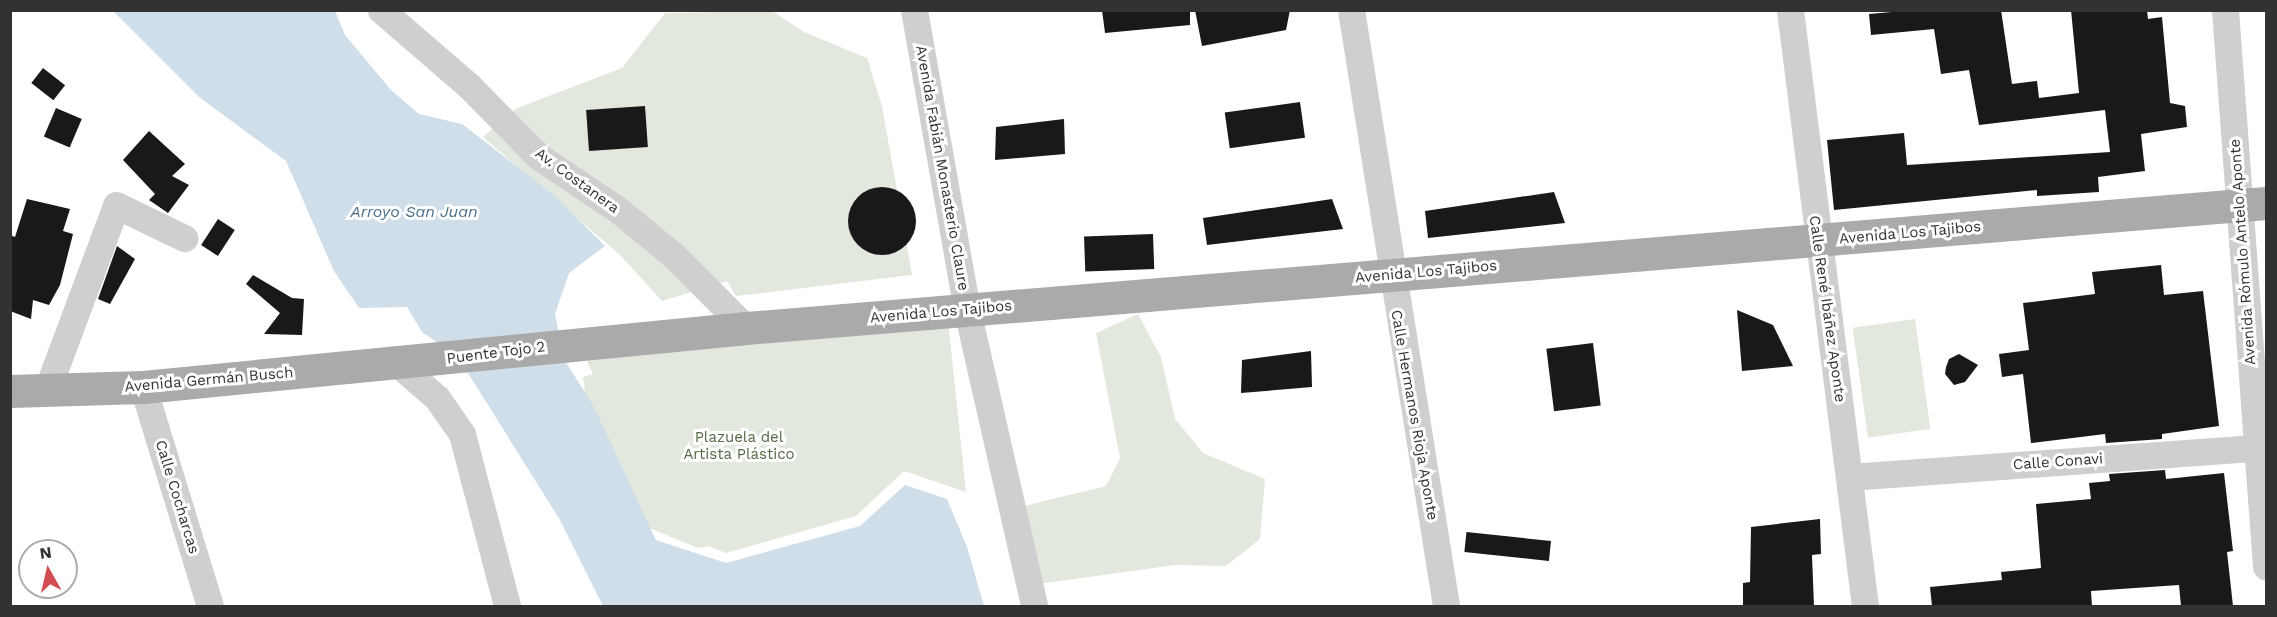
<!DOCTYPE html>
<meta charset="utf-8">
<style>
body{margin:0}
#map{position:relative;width:2277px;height:617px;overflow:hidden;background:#fff;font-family:"Work Sans",sans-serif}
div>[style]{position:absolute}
.green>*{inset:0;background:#e2e8dd;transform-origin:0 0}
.water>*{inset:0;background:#cfdee8}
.building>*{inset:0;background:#191919;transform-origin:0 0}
.round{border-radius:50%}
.street>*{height:27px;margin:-13.5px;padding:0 13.5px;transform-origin:13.5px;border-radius:13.5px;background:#cfcfcf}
.primary>*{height:33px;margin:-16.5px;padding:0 16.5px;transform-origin:16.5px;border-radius:16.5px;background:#aaa}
span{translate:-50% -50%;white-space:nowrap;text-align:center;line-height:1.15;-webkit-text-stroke:6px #fff;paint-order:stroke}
.street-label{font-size:15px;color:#323232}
.park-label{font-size:15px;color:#546a44}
.water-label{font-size:16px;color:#496f8c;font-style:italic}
.frame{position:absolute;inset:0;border:12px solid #323232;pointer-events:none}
.north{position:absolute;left:18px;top:539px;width:60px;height:60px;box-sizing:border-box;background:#fff;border:2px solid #adadad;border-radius:50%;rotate:352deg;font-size:16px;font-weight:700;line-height:24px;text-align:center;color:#323232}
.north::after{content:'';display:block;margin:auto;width:21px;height:27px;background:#d14d51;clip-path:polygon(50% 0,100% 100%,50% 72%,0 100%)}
</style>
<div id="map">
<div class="green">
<i style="clip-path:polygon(772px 11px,804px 32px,867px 58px,882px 106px,912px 275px,736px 296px,727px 281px,662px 301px,620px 255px,483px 137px,515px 109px,622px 68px,665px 13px)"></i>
<i style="clip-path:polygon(1138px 314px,1161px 357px,1175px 419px,1203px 453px,1265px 479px,1260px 539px,1226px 566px,1175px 565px,1031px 585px,1016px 508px,1106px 486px,1120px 458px,1096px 333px)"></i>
<i style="left:1915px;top:319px;width:111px;height:63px;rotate:82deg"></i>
<i style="clip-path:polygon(948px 321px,966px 492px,904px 471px,856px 516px,726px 553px,708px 546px,698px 548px,630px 520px,589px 420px,583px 377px,593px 374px,587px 361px)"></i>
</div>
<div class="water">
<i style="clip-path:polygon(113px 11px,335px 11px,345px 35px,391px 90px,419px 114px,462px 124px,553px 194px,605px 246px,569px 273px,555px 314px,564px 359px,593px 405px,656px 540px,726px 563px,860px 526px,905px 485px,947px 499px,967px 547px,984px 606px,603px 606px,560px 520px,458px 357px,422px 332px,407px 307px,359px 308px,334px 271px,286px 161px,199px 97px)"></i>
</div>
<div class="building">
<i style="clip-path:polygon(1102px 10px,1190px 10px,1190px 25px,1105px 33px)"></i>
<i style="clip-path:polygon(1195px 10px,1290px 10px,1286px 30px,1202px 46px)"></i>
<i style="clip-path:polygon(1914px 10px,2001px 10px,2012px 84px,2037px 81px,2039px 98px,2079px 93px,2071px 10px,2147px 10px,2148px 19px,2162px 17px,2170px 103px,2185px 106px,2187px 127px,2141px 134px,2145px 171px,2098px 177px,2099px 192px,2037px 196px,2037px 190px,1834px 210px,1827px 140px,1904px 133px,1907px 165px,2110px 152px,2105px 110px,1979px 125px,1969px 70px,1941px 74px,1934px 29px,1871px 35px,1869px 14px)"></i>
<i style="left:43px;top:68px;width:28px;height:19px;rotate:38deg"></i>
<i style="left:1300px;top:102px;width:36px;height:76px;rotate:82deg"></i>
<i style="left:645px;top:106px;width:41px;height:59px;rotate:86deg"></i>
<i style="left:56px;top:108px;width:28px;height:31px;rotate:23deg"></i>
<i style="clip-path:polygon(1064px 119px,1065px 154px,995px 160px,996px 127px)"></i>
<i style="clip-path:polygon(149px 131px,185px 164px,172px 176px,189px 185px,168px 213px,149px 200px,155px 194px,123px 160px)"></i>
<i class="round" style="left:848px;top:187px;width:68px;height:68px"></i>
<i style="clip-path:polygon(1554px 192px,1565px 223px,1428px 238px,1425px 211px)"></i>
<i style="clip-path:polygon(27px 199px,70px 209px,63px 231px,73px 234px,60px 285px,49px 305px,33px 300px,31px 319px,10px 311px,10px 235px,15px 237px)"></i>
<i style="clip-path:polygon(1332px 199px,1343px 229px,1207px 245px,1203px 218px)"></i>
<i style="left:218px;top:219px;width:20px;height:31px;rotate:33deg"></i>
<i style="left:1153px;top:234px;width:35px;height:69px;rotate:88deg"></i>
<i style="clip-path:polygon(117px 246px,135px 259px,110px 304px,98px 299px)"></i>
<i style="clip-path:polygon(2161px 265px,2164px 295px,2203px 291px,2219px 426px,2162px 434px,2162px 439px,2106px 443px,2105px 434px,2031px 443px,2023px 374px,2002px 377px,1999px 354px,2029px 350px,2023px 303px,2095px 294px,2092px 272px)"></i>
<i style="clip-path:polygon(253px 275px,292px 298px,304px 299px,302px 335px,264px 334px,280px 313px,246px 284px)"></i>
<i style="clip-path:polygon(1737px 310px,1773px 325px,1793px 366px,1742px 371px)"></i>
<i style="left:1593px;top:343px;width:63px;height:47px;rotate:83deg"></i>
<i style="clip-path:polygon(1311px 351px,1312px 387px,1241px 393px,1242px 360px)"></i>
<i style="clip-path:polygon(1959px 354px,1978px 365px,1965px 382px,1954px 385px,1945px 374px,1946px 367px,1949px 359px)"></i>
<i style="clip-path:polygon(2165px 470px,2166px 479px,2224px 473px,2233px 551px,2227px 552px,2233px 606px,2181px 606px,2179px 585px,2091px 591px,2092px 606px,1932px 606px,1930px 587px,2002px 580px,2001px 572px,2041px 568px,2036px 504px,2091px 499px,2089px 483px,2110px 481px,2109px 474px)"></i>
<i style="clip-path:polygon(1820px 519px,1821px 554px,1812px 555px,1814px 606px,1743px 606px,1743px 583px,1750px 582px,1751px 527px)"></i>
<i style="left:1551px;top:541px;width:20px;height:85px;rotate:96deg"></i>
</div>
<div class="street">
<i style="left:381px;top:10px;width:116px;rotate:40.8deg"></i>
<i style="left:469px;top:86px;width:98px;rotate:45.4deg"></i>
<i style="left:538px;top:156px;width:95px;rotate:33.9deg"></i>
<i style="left:617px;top:209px;width:72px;rotate:39.4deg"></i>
<i style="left:673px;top:255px;width:103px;rotate:45deg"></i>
<i style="left:914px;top:10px;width:305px;rotate:80deg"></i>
<i style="left:967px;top:310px;width:303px;rotate:77.2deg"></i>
<i style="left:1351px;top:10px;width:604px;rotate:80.94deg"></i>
<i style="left:1790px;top:10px;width:601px;rotate:82.83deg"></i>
<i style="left:2225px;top:10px;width:558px;rotate:85.78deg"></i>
<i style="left:398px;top:364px;width:52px;rotate:41.1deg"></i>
<i style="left:437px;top:398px;width:44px;rotate:55.2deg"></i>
<i style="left:462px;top:434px;width:178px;rotate:75.3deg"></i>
<i style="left:143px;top:387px;width:229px;rotate:73deg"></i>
<i style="left:47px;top:390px;width:197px;rotate:-69.5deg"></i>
<i style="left:116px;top:205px;width:76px;rotate:25.9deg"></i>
<i style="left:1849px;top:477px;width:418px;rotate:-4.1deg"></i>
</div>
<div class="primary">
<i style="left:10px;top:391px;width:133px;rotate:-1.7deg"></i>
<i style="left:143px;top:387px;width:606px;rotate:-5.59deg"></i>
<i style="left:746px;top:328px;width:1525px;rotate:-4.7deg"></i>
</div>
<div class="street-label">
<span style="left:942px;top:168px;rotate:80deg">Avenida Fabián Monasterio Claure</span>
<span style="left:577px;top:181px;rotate:36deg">Av. Costanera</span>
<span style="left:1910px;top:233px;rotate:-5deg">Avenida Los Tajibos</span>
<span style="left:2243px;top:252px;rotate:-94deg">Avenida Rómulo Antelo Aponte</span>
<span style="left:1426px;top:272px;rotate:-5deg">Avenida Los Tajibos</span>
<span style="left:1827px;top:309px;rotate:82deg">Calle René Ibáñez Aponte</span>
<span style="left:941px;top:312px;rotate:-5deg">Avenida Los Tajibos</span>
<span style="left:496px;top:353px;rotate:-7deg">Puente Tojo 2</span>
<span style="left:209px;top:380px;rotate:-5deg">Avenida Germán Busch</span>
<span style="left:1414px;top:415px;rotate:80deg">Calle Hermanos Rioja Aponte</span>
<span style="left:2058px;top:462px;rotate:-4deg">Calle Conavi</span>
<span style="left:177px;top:497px;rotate:73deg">Calle Cocharcas</span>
</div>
<div class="park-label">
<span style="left:739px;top:446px">Plazuela del<br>Artista Plástico</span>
</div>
<div class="water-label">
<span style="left:414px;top:212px">Arroyo San Juan</span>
</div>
<div class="frame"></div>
<div class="north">N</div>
</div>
